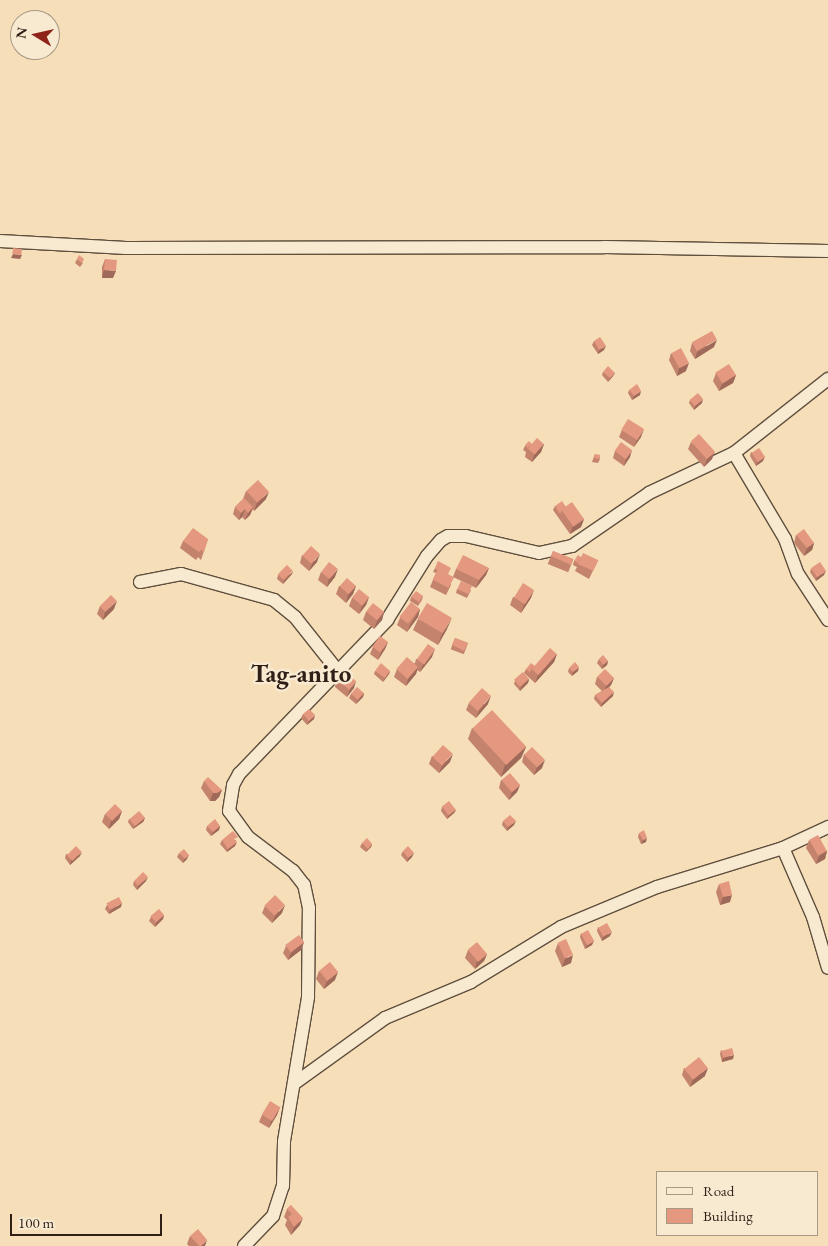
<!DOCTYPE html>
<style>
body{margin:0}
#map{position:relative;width:828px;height:1246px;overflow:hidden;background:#f5deb8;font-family:"EB Garamond",serif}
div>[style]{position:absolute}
.roads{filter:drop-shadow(1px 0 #604f3e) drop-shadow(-1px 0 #604f3e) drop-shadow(0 1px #604f3e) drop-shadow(0 -1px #604f3e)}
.minor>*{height:12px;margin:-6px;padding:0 6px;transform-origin:6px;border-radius:6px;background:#f8ead1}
.wall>*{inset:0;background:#c3836d;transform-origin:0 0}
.shaded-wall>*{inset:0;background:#9f6a59}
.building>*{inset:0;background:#e3987f;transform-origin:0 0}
span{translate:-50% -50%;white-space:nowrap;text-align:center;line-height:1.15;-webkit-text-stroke:5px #f8ead1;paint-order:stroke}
.quarter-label{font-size:25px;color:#2f1f16;font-weight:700}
.legend{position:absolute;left:656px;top:1171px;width:162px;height:65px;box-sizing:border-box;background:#f8ead1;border:1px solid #a89986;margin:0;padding:6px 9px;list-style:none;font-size:15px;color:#2f1f16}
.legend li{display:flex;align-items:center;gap:10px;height:25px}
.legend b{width:25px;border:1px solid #a89986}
.north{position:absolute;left:10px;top:10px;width:50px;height:50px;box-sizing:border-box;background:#f8ead1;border:1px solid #a89986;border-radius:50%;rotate:279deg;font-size:14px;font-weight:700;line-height:20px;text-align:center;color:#2f1f16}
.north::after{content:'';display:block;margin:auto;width:18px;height:22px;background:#8f2418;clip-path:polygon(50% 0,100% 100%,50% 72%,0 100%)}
.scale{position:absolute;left:10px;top:1214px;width:152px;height:22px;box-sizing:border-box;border:2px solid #2f1f16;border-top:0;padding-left:6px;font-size:15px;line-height:18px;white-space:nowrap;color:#2f1f16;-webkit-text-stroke:4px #f8ead1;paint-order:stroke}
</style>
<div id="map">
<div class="roads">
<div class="minor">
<i style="left:0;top:241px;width:126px;rotate:3.2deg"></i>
<i style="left:126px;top:248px;width:478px;rotate:-0.1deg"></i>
<i style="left:604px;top:247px;width:224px;rotate:1deg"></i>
<i style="left:734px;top:453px;width:100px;rotate:59.3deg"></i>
<i style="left:785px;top:539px;width:37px;rotate:70deg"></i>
<i style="left:798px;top:574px;width:55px;rotate:56.9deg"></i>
<i style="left:140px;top:582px;width:42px;rotate:-11deg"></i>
<i style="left:181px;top:574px;width:97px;rotate:15.6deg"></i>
<i style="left:274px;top:600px;width:27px;rotate:39deg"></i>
<i style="left:295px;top:617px;width:68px;rotate:51.6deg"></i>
<i style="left:783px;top:848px;width:75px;rotate:66.5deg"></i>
<i style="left:813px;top:917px;width:53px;rotate:73.6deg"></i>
<i style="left:295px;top:1083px;width:111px;rotate:-35.8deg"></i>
<i style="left:385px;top:1018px;width:93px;rotate:-22.7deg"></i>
<i style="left:471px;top:982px;width:105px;rotate:-31.4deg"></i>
<i style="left:561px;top:927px;width:104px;rotate:-22.6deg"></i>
<i style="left:657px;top:887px;width:132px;rotate:-17.2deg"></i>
<i style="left:783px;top:848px;width:50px;rotate:-25deg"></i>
<i style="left:244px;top:1246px;width:42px;rotate:-46deg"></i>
<i style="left:273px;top:1216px;width:32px;rotate:-72deg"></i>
<i style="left:283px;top:1186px;width:45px;rotate:-88.7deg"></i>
<i style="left:284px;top:1141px;width:146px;rotate:-80.5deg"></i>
<i style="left:308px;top:997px;width:89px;rotate:-89.4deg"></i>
<i style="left:309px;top:908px;width:24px;rotate:-102deg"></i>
<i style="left:304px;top:885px;width:18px;rotate:-128deg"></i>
<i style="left:293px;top:871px;width:56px;rotate:-142.9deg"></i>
<i style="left:248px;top:837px;width:32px;rotate:-126deg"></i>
<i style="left:229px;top:811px;width:26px;rotate:-81deg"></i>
<i style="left:233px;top:785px;width:13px;rotate:-61deg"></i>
<i style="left:239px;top:774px;width:214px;rotate:-46.1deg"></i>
<i style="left:387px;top:620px;width:75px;rotate:-58deg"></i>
<i style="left:427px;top:556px;width:21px;rotate:-49deg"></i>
<i style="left:441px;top:540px;width:8px;rotate:-30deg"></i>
<i style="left:448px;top:536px;width:18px"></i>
<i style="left:466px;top:536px;width:75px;rotate:13.1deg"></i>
<i style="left:539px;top:553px;width:34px;rotate:-12deg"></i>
<i style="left:572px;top:546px;width:93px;rotate:-34.5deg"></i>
<i style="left:649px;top:493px;width:94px;rotate:-25.2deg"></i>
<i style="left:734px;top:453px;width:120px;rotate:-38.2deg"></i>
</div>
</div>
<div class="wall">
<i style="clip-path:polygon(77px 259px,83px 263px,80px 267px,75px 263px)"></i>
<i style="clip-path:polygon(105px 259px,113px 278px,102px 278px,102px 267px)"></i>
<i style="clip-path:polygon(594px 341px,604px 350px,598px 354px,592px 345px)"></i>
<i style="clip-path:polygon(692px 343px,714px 347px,695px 359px,690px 351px)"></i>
<i style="clip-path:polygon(671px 353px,686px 371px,677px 376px,669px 360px)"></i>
<i style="clip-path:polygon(603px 372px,615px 373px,613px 376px,608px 382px,602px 375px)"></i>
<i style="clip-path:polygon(716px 373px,736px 375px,733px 383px,719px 391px,713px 381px)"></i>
<i style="clip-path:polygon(629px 390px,640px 395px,632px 400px,628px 393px)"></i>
<i style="clip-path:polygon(690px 400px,702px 403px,694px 410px,689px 403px)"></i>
<i style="clip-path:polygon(622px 430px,641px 437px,634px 447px,619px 437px)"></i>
<i style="clip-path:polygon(691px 442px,712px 459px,704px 467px,688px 449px)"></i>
<i style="clip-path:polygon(532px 444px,544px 444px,541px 452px,532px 462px,525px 457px,526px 452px,523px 450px,525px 446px)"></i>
<i style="clip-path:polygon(615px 451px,630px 457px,624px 466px,613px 458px)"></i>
<i style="clip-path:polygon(751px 452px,763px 461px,756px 466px,750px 456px)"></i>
<i style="clip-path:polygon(595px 454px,600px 459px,598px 463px,592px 462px)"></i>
<i style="clip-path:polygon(246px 491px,266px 499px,254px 511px,253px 509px,250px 515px,245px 520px,242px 517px,239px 520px,233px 514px,235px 507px,243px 499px)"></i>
<i style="clip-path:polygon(555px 506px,566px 507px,584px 519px,581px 527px,570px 534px,553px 510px)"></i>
<i style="clip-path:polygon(796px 535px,814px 543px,812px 550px,804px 556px,794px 543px)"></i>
<i style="clip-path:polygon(208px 539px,201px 560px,198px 557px,196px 560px,180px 548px,183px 541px)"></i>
<i style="left:553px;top:551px;width:22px;height:14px;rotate:22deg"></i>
<i style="clip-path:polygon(302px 555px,317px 562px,309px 571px,300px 563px)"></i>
<i style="clip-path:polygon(581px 557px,598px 560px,589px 579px,575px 571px,577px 567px,573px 565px,574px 561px)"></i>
<i style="clip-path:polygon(435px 568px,448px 574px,451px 585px,446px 595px,430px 587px,436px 573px,433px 572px)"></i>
<i style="clip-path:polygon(489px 568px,486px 575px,476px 588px,453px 577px,456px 569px)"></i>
<i style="clip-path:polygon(811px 569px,824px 575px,816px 581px,810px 572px)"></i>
<i style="clip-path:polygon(321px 572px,335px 577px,327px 587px,318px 580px)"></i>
<i style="clip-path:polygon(292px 574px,283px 584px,277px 579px,278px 575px)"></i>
<i style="clip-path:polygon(339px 586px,356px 586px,353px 594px,346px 603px,336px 594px)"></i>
<i style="clip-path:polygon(457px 589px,471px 590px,467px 598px,456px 593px)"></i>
<i style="clip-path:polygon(423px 596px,422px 600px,418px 606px,410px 601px,411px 597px)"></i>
<i style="clip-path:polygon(369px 597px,366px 605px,359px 614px,349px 606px,352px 598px)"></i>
<i style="clip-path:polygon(513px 597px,531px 598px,521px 613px,510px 605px)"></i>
<i style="clip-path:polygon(100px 606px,114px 609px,103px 620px,97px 614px)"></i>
<i style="clip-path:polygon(420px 609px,418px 617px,407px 632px,397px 625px,400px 618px)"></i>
<i style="clip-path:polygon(366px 612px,384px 612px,382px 620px,374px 629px,363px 620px)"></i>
<i style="clip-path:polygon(418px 619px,447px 629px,438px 645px,413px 630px)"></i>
<i style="left:455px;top:638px;width:14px;height:12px;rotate:21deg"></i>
<i style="clip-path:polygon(388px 642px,385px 649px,378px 660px,370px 654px,373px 647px)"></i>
<i style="clip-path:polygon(557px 654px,554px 662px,535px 683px,524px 673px,526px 669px,535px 666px)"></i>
<i style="clip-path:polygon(432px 657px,420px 672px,417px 670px,416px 674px,406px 686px,394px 677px,397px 669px,415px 663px,416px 659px)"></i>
<i style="clip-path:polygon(599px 659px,608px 661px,607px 665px,602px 669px,597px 663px)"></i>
<i style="clip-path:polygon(569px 668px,578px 671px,572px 676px,568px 672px)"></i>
<i style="clip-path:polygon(375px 671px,390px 671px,389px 674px,383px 682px,374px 674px)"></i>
<i style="clip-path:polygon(597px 677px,614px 678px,611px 685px,609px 687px,613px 696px,601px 707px,594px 699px,595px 695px,602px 691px,595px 684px)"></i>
<i style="clip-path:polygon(337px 679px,354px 688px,347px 697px,335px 687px)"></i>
<i style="clip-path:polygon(529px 679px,528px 683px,520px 691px,514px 684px,515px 681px)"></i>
<i style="clip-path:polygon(364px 693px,363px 697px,356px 704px,349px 698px,351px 694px)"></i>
<i style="clip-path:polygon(469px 703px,488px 704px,476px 718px,466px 710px)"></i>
<i style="clip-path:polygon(303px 714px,314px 719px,307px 725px,301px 718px)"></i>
<i style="clip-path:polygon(472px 728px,526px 747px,521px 758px,501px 777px,468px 739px)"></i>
<i style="clip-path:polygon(524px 754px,542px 768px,534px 775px,522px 762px)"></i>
<i style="clip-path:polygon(432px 756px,450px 762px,439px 773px,429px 764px)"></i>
<i style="clip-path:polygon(501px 780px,520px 785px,517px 792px,509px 800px,499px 788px)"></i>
<i style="clip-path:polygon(204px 781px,222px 790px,219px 797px,215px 801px,210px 801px,201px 788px)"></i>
<i style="clip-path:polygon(442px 807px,456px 810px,454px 813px,447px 819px,441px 811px)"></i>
<i style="clip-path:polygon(122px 811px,119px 819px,109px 829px,102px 822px,105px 814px)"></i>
<i style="clip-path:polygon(145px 818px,143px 822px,133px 829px,128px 822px,129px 819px)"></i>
<i style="clip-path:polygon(503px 821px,514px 825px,507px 831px,502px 825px)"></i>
<i style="clip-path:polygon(207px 826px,220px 826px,219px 830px,211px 836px,206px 830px)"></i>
<i style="clip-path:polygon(639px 833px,646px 842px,641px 844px,638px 837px)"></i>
<i style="clip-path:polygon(222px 840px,236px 840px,235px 846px,227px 852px,220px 844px)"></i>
<i style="clip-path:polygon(809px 840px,827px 851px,825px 859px,816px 864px,806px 848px)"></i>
<i style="clip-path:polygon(362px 843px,372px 844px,371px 847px,366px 852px,360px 847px)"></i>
<i style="clip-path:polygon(403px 851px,412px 857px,407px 862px,401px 855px)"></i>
<i style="clip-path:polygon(179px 853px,187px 859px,183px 863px,177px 857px)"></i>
<i style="clip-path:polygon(66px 854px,80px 856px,70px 865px,65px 858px)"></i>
<i style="clip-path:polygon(134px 881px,146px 881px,137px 890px,133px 885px)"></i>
<i style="clip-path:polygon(719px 884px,730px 902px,720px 905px,716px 892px)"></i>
<i style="clip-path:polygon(107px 905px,121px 907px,109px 914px,105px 909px)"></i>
<i style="clip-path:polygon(265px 906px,282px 913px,272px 923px,262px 913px)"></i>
<i style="clip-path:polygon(164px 915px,163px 919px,155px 927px,149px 921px,151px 917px)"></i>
<i style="clip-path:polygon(598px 927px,610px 936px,602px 941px,597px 931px)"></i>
<i style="clip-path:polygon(581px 933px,592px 945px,585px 949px,580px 937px)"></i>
<i style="clip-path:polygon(304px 942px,301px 950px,288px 960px,283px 953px,286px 946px)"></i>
<i style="clip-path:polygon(558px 943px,571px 963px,562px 967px,555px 951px)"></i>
<i style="clip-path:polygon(468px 950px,487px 954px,484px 961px,475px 969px,465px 958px)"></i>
<i style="clip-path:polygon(319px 971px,335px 980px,324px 989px,316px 979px)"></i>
<i style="clip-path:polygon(721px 1050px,733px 1059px,722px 1062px,720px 1054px)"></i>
<i style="clip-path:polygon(684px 1068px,705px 1076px,690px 1087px,682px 1075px)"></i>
<i style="clip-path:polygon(280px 1107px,277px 1115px,269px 1128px,259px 1122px,262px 1115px)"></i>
<i style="clip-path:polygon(291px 1205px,300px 1225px,291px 1235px,285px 1225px,287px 1220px,284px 1217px,287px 1209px)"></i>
<i style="clip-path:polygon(190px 1236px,205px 1246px,189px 1246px,187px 1244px)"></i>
</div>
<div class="shaded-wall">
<i style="clip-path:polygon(13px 254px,22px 255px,20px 259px,11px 258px)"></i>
<i style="clip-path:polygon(104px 270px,116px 271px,113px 278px,102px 278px)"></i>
<i style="clip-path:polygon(717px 340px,714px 347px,695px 359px,697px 352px)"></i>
<i style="clip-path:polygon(606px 346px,604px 350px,598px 354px,599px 350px)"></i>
<i style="clip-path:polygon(689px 363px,686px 371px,677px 376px,679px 368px)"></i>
<i style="clip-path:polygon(615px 373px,613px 376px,608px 382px,610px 378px)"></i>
<i style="clip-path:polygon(736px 375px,733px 383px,719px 391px,722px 384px)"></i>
<i style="clip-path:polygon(641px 391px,640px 395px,632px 400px,634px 396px)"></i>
<i style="clip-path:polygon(703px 399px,702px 403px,694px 410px,695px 406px)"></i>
<i style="clip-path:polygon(644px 429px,641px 437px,634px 447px,637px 440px)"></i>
<i style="clip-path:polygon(544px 444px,541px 452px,532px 462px,534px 455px)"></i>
<i style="clip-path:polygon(632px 450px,630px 457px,624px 466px,626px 458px)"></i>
<i style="clip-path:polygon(715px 452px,712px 459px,704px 467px,707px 459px)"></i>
<i style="clip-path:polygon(765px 457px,763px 461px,756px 466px,757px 462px)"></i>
<i style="clip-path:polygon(269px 492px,266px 499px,254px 511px,257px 503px)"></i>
<i style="clip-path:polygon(253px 507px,250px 515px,245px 520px,248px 513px)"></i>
<i style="clip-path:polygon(245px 509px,242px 517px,239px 520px,241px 513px)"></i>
<i style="clip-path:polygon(584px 519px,581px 527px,570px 534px,573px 526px)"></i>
<i style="clip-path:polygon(814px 543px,812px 550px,804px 556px,807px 548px)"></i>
<i style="clip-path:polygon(320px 554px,317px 562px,309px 571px,312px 564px)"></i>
<i style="clip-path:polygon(489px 568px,486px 575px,476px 588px,479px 580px)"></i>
<i style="clip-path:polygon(338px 569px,335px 577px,327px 587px,329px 579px)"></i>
<i style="clip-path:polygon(293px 571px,292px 574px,283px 584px,284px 581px)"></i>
<i style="clip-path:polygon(826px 571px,824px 575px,816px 581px,817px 577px)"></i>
<i style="clip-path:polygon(356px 586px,353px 594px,346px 603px,348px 595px)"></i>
<i style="clip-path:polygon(534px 590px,531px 598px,521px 613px,524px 605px)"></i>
<i style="clip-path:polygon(369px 597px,366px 605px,359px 614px,362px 606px)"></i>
<i style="clip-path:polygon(117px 601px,114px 609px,103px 620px,105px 612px)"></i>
<i style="clip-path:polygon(420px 609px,418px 617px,407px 632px,410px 625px)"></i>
<i style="clip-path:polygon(384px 612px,382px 620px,374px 629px,377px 621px)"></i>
<i style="clip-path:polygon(452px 618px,447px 629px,438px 645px,442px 634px)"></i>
<i style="clip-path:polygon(388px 642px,385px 649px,378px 660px,381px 652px)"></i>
<i style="clip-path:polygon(435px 649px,432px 657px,420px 672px,423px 665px)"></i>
<i style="clip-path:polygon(557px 654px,554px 662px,535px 683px,538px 675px)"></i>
<i style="clip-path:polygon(608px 661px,607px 665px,602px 669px,603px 665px)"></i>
<i style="clip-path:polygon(418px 667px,416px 674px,406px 686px,408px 679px)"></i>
<i style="clip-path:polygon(579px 667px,578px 671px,572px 676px,573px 672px)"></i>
<i style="clip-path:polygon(390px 671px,389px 674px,383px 682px,385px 678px)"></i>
<i style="clip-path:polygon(614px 678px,611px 685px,604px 693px,606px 685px)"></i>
<i style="clip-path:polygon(529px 679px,528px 683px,520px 691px,521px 687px)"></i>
<i style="clip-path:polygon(356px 681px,354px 688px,347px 697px,350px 689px)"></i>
<i style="clip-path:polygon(614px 692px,613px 696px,601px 707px,602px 703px)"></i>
<i style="clip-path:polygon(364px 693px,363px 697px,356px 704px,358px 700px)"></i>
<i style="clip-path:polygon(491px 696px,488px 704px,476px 718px,479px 711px)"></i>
<i style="clip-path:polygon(315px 715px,314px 719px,307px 725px,309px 721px)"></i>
<i style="clip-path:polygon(526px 747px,521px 758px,501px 777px,505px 765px)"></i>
<i style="clip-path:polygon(453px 754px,450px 762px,439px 773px,442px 766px)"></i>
<i style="clip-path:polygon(545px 760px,542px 768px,534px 775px,537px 767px)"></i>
<i style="clip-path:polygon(520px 785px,517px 792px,509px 800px,512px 792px)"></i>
<i style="clip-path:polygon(222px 790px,219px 797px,215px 801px,210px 801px,213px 793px)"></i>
<i style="clip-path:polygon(456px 810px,454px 813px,447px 819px,449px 815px)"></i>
<i style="clip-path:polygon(122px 811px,119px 819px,109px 829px,111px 821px)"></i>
<i style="clip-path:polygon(145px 818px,143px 822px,133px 829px,135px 826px)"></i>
<i style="clip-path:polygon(516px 821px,514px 825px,507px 831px,508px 827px)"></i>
<i style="clip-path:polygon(220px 826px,219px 830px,211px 836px,213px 832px)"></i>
<i style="clip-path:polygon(647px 838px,646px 842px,641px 844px,643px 840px)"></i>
<i style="clip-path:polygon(237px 842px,235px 846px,227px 852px,228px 849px)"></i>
<i style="clip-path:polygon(372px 844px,371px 847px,366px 852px,368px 849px)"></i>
<i style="clip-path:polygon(827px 851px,825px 859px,816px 864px,819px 856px)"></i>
<i style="clip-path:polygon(82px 852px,80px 856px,70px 865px,71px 861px)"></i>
<i style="clip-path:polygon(414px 853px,412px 857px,407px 862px,408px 858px)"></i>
<i style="clip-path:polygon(189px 855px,187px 859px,183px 863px,184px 859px)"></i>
<i style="clip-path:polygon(148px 877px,146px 881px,137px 890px,138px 886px)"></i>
<i style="clip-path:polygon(732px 895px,730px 902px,720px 905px,723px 897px)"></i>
<i style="clip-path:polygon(122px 903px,121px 907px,109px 914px,110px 911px)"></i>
<i style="clip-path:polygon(285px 905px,282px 913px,272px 923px,275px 916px)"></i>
<i style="clip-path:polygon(164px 915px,163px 919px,155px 927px,156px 923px)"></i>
<i style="clip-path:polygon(612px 932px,610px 936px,602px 941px,603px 937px)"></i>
<i style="clip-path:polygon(594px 941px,592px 945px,585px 949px,587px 945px)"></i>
<i style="clip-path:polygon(304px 942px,301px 950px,288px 960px,291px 953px)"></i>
<i style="clip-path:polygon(487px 954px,484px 961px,475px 969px,477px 961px)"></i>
<i style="clip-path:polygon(573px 955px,571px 963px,562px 967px,565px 959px)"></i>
<i style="clip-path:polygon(338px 972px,335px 980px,324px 989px,327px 981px)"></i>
<i style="clip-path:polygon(734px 1055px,733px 1059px,722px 1062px,723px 1058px)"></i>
<i style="clip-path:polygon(708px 1068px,705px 1076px,690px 1087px,693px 1079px)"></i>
<i style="clip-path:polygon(280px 1107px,277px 1115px,269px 1128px,271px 1121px)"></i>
<i style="clip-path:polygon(303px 1218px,300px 1225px,291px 1235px,294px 1227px)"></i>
<i style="clip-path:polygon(207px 1240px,205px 1246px,201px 1246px)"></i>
</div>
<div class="building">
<i style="left:13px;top:248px;width:9px;height:6px;rotate:6deg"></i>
<i style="clip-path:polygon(79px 255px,84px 259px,82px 263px,77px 259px)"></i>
<i style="left:105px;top:259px;width:12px;height:11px;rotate:5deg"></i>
<i style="left:712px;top:331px;width:10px;height:23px;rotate:61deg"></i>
<i style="clip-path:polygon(600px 337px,606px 346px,599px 350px,594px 341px)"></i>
<i style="left:681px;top:348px;width:17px;height:11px;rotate:62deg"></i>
<i style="left:729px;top:364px;width:13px;height:16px;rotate:58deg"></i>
<i style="clip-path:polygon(608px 366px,615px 373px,610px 378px,603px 372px)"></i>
<i style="clip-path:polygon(637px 384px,641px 391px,634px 396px,629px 390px)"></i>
<i style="left:698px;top:393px;width:8px;height:11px;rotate:50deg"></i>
<i style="left:628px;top:419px;width:19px;height:13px;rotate:32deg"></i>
<i style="left:699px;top:434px;width:24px;height:11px;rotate:48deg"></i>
<i style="left:537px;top:438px;width:9px;height:14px;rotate:41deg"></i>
<i style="left:529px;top:441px;width:4px;height:6px;rotate:45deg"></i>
<i style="left:621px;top:442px;width:14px;height:11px;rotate:36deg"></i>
<i style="left:759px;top:448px;width:11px;height:9px;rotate:56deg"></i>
<i style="clip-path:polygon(595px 454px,600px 455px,600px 459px,594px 458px)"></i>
<i style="left:258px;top:480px;width:16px;height:16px;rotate:47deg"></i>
<i style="clip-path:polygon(244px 498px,253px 507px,248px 513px,245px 509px,241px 513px,235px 507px)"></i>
<i style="clip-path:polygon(562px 501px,566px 507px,562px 510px,560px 514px,555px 506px)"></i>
<i style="left:572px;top:502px;width:21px;height:13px;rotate:55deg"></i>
<i style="clip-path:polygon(193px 528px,208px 539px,204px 552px,201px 550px,199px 552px,183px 541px)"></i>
<i style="clip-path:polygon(804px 529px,814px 543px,807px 548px,796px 535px)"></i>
<i style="left:311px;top:546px;width:12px;height:13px;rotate:42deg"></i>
<i style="clip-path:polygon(553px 551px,573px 559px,571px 565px,551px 556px)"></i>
<i style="left:583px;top:553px;width:17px;height:12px;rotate:25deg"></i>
<i style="clip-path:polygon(463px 555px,489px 568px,479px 580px,456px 569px)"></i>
<i style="clip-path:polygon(578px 555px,581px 557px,578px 563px,574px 561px)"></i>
<i style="clip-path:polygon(438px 561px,451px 568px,448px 574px,435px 568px)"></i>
<i style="left:329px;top:562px;width:11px;height:13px;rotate:38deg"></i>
<i style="left:820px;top:562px;width:11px;height:11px;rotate:56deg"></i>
<i style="left:287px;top:565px;width:8px;height:13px;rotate:45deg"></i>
<i style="left:438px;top:569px;width:18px;height:12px;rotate:27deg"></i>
<i style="left:347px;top:578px;width:12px;height:11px;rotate:42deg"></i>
<i style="left:461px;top:581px;width:12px;height:9px;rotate:24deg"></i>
<i style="left:523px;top:583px;width:13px;height:17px;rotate:32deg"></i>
<i style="left:359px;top:589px;width:13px;height:11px;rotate:39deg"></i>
<i style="clip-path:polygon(416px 591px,423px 596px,419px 602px,411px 597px)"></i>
<i style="left:111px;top:595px;width:8px;height:16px;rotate:45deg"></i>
<i style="left:411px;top:602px;width:11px;height:19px;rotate:38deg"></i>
<i style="left:373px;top:603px;width:14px;height:11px;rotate:39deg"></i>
<i style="left:427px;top:603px;width:29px;height:18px;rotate:31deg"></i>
<i style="left:380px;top:636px;width:10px;height:13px;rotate:37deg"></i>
<i style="clip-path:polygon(455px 638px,468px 643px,464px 651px,452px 645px)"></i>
<i style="left:428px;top:644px;width:9px;height:19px;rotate:36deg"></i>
<i style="left:550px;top:648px;width:9px;height:28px;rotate:41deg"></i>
<i style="clip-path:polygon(603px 655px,608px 661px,603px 665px,599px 659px)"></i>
<i style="left:407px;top:657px;width:15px;height:16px;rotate:42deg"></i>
<i style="clip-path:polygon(575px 662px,579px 667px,573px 672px,569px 668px)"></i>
<i style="clip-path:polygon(381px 663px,390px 671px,385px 678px,375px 671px)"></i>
<i style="clip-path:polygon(531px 663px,535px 666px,531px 669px,530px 673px,526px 669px)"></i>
<i style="left:605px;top:669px;width:13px;height:11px;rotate:45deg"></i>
<i style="left:344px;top:671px;width:16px;height:11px;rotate:40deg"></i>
<i style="left:523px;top:672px;width:9px;height:12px;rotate:49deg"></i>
<i style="left:357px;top:687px;width:9px;height:9px;rotate:41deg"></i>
<i style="clip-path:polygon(609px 687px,614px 692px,602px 703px,595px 695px)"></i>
<i style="left:482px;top:688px;width:12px;height:20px;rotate:42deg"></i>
<i style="clip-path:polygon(309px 709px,315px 715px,309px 721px,303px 714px)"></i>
<i style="left:492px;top:710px;width:50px;height:27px;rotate:47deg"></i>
<i style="left:443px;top:745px;width:13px;height:16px;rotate:42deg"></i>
<i style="left:532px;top:747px;width:18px;height:11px;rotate:45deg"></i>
<i style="left:510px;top:773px;width:16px;height:11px;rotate:50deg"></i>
<i style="clip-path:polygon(208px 777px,222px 790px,217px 793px,213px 793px,204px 781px)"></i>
<i style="left:449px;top:801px;width:11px;height:9px;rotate:52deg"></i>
<i style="left:115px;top:804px;width:10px;height:14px;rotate:45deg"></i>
<i style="left:139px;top:811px;width:9px;height:13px;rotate:49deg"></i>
<i style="clip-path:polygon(510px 815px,516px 821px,508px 827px,503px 821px)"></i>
<i style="clip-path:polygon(215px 819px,220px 826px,213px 832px,207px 826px)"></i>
<i style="clip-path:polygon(644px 830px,647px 838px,643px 840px,639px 833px)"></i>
<i style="clip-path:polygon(233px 831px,238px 837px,234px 839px,237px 842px,228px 849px,222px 840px)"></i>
<i style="left:818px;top:835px;width:18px;height:10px;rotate:61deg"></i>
<i style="clip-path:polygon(367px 838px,372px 844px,368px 849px,362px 843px)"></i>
<i style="left:76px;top:846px;width:8px;height:13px;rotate:45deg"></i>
<i style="clip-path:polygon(408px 846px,414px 853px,408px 858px,403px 851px)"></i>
<i style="left:184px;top:849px;width:8px;height:6px;rotate:50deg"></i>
<i style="clip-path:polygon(143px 872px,148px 877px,138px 886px,134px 881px)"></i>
<i style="clip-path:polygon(729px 881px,732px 895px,723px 897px,719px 884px)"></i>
<i style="left:275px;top:895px;width:14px;height:15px;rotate:45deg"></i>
<i style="left:119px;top:897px;width:7px;height:14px;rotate:63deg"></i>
<i style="left:159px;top:909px;width:8px;height:11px;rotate:50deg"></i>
<i style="left:607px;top:923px;width:10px;height:10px;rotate:61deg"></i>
<i style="left:588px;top:930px;width:13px;height:8px;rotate:61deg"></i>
<i style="left:299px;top:935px;width:9px;height:17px;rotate:54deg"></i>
<i style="left:566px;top:939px;width:17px;height:9px;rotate:66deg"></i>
<i style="left:477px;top:942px;width:16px;height:12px;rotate:50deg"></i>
<i style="left:330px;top:962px;width:13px;height:14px;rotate:51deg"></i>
<i style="left:732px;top:1048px;width:7px;height:11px;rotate:74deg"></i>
<i style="left:699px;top:1057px;width:14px;height:19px;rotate:51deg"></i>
<i style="left:270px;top:1101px;width:12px;height:16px;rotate:31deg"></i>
<i style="clip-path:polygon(291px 1205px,303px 1218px,294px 1227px,288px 1217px,292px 1214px,287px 1209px)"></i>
<i style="clip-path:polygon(198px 1229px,207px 1240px,201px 1246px,199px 1246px,190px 1236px)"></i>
</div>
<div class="quarter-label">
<span style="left:301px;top:673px">Tag-anito</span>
</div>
<ul class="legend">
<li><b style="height:6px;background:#f8ead1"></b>Road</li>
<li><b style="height:14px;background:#e3987f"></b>Building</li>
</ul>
<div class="north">N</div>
<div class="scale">100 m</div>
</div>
